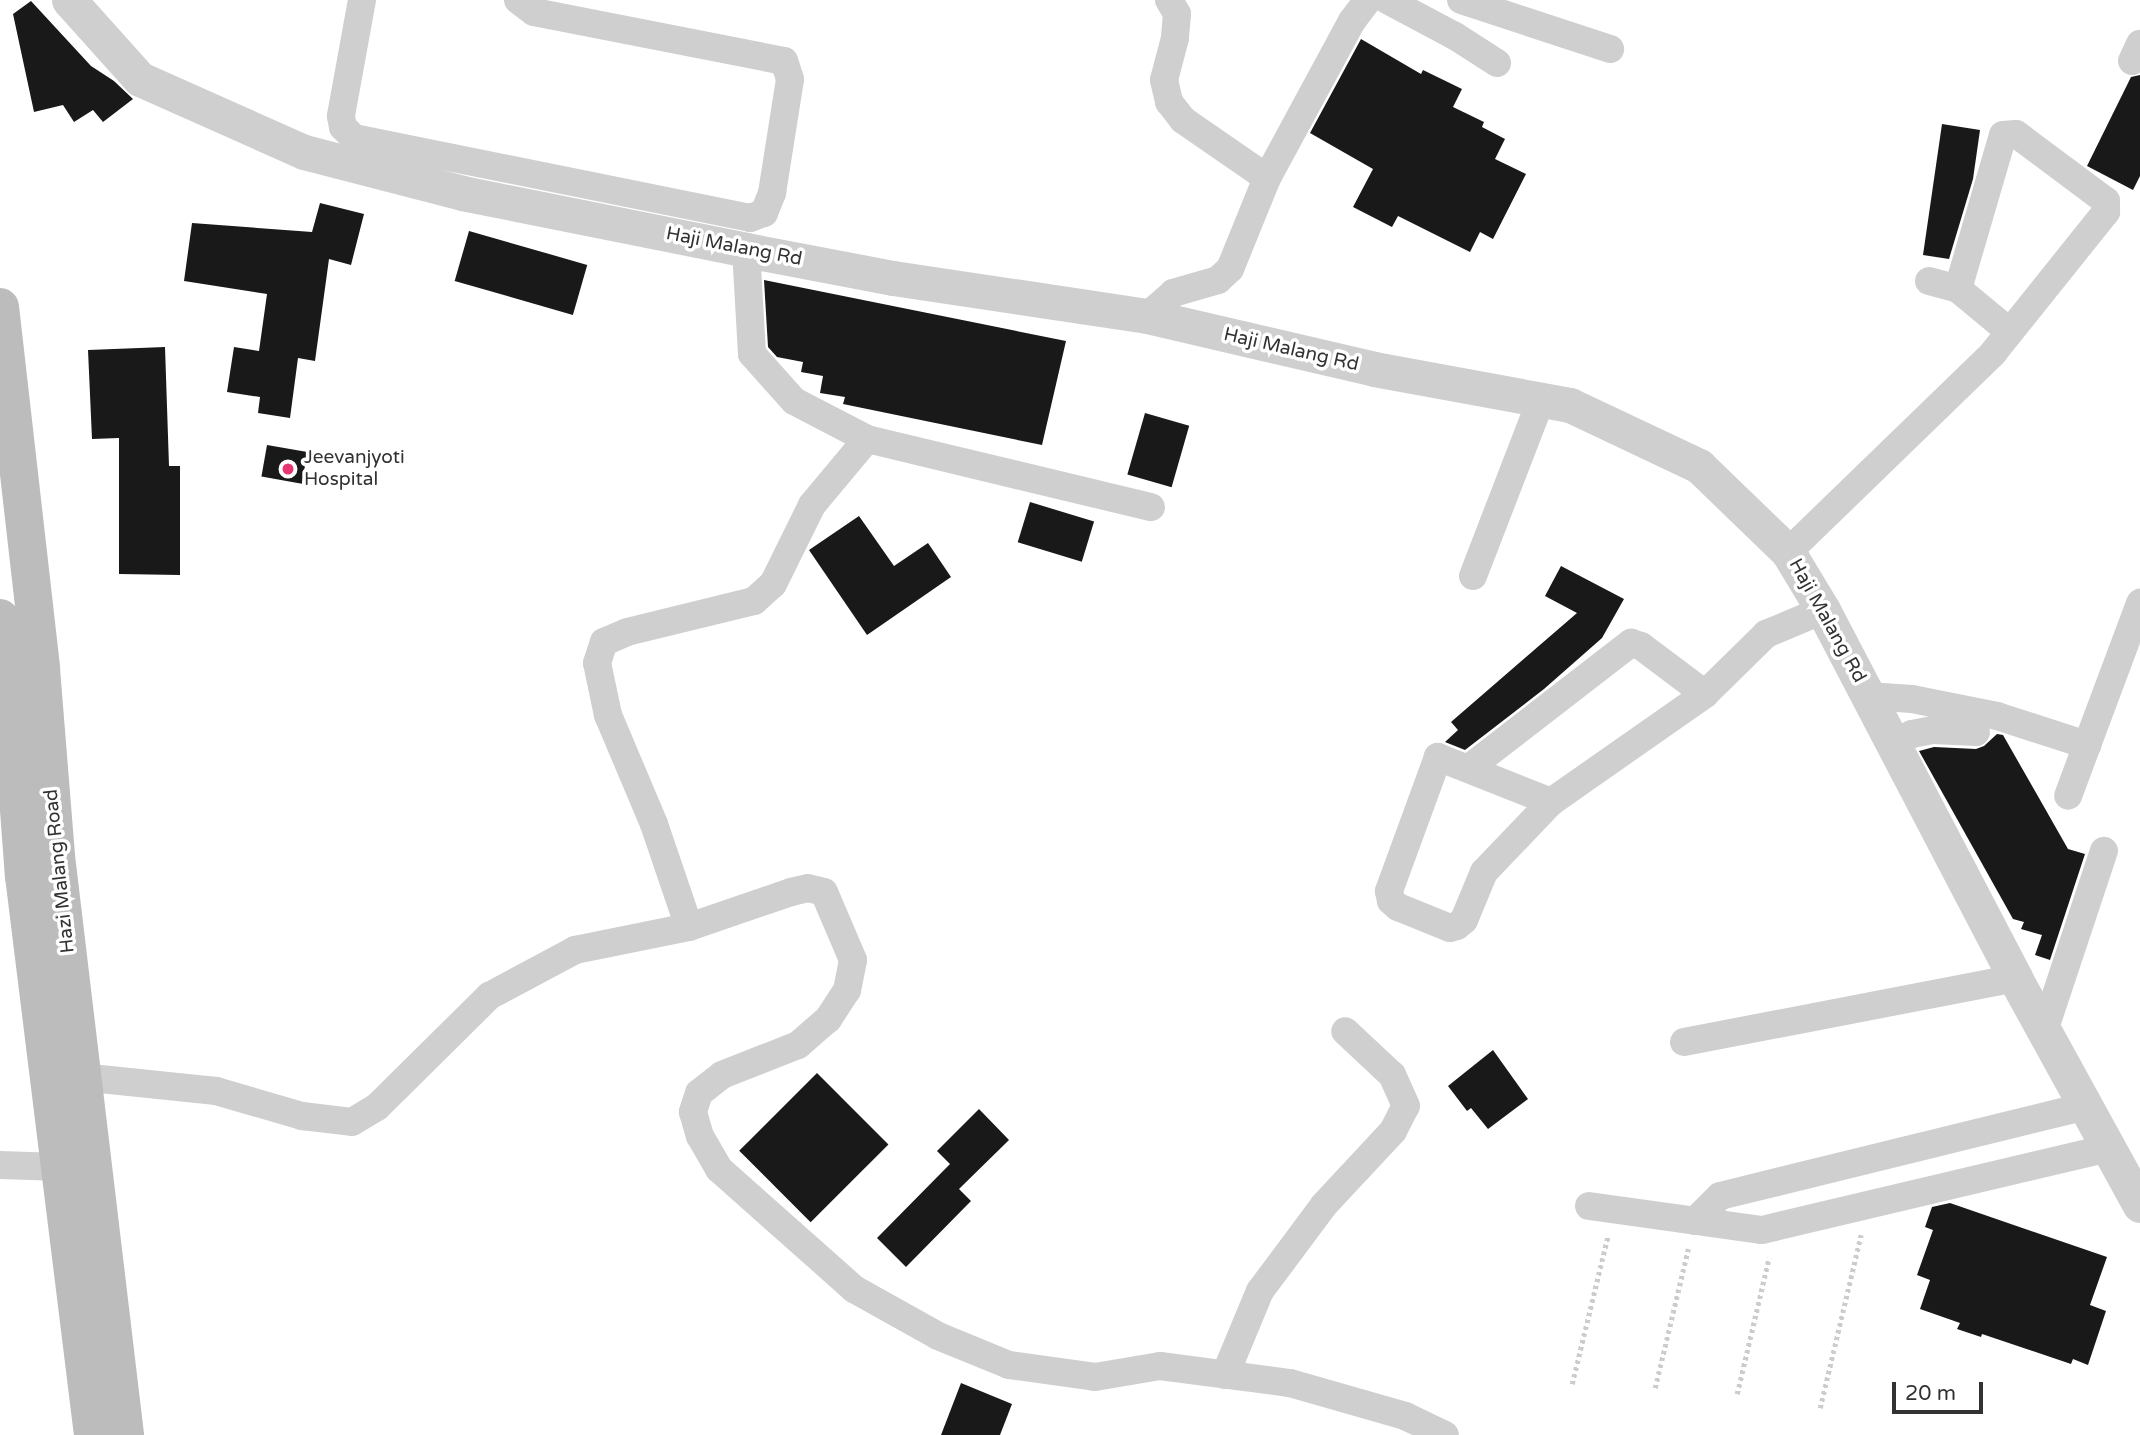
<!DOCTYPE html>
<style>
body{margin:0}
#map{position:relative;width:2140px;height:1435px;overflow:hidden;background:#fff;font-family:"Varela Round",sans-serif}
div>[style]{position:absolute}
.building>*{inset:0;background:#191919;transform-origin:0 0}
.path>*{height:4.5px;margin-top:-2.25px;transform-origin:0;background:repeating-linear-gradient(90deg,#ccc 0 3.5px,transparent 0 7px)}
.minor>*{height:28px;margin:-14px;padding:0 14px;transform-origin:14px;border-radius:14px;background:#cfcfcf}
.tertiary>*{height:35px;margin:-17.5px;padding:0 17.5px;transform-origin:17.5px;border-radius:17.5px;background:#cfcfcf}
.secondary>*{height:38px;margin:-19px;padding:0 19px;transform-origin:19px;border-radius:19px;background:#bcbcbc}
.dots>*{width:19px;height:19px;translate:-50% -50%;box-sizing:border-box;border:4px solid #fff;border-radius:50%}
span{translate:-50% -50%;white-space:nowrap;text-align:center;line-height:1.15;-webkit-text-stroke:7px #fff;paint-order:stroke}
.street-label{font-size:19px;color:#323232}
.poi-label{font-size:19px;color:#323232}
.left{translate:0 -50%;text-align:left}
.scale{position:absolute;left:1892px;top:1382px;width:91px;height:32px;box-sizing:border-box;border:4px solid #323232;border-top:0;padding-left:9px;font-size:21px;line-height:24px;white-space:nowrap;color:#323232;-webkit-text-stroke:5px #fff;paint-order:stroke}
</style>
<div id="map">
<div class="building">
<i style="clip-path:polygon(31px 1px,91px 66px,114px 81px,133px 99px,103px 122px,93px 110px,74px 122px,63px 105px,34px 112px,13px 14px)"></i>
<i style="clip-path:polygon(1361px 39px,1421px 74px,1423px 70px,1462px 89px,1453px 107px,1484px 122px,1482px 127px,1505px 139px,1495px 159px,1526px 174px,1493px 239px,1480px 232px,1470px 252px,1398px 216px,1392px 227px,1353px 207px,1373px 169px,1310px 133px)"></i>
<i style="clip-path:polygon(2140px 75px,2140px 176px,2133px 190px,2087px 166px,2131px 77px)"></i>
<i style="clip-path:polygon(1942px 124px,1980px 130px,1973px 179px,1949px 259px,1923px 255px)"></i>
<i style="clip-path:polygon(320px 203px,364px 214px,351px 265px,329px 259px,315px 361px,298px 358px,290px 418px,258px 413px,260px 397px,227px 392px,234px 347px,259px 351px,267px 294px,184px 281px,192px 223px,312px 232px)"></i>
<i style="left:469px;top:231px;width:123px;height:52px;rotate:16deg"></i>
<i style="clip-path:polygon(764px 280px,1066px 341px,1042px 445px,843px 404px,845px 397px,820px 393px,823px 376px,801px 372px,803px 362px,777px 357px,768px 347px)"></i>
<i style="clip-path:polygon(165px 347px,169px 466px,180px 466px,180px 575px,119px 574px,119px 438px,92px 439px,88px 350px)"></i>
<i style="left:1145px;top:413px;width:46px;height:64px;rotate:16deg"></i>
<i style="left:267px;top:445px;width:41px;height:32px;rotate:10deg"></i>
<i style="left:1030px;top:502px;width:67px;height:42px;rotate:17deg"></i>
<i style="clip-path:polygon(859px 516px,894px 566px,928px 543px,951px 577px,867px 635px,809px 550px)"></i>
<i style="clip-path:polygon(1561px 566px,1624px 599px,1602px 638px,1544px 689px,1465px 750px,1445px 742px,1458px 730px,1451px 722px,1577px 613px,1545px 596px)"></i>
<i style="clip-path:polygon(1997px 734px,2003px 735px,2068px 849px,2085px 854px,2050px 960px,2035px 955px,2042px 935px,2021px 929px,2024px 922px,2013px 919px,1919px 751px,1934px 747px,1976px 749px,1984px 746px)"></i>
<i style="clip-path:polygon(1493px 1050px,1528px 1099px,1488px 1129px,1471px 1108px,1467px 1111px,1448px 1086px)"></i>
<i style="left:817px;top:1073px;width:101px;height:110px;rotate:45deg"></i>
<i style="clip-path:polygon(979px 1109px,1009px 1140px,959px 1189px,971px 1201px,906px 1267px,877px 1238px,950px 1164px,937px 1151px)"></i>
<i style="clip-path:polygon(1950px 1203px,2107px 1257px,2090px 1305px,2106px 1311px,2088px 1365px,2073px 1359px,2071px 1364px,1982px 1334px,1981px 1337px,1957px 1329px,1960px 1323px,1920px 1309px,1930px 1280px,1917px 1275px,1933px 1230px,1925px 1227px,1932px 1207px)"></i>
<i style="clip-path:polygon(961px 1383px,1012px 1404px,1000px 1435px,941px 1435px)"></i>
</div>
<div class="path">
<i style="left:1572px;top:1384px;width:153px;rotate:-76.4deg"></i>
<i style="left:1655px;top:1388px;width:143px;rotate:-76.6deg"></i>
<i style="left:1737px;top:1394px;width:140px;rotate:-76.8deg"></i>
<i style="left:1820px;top:1408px;width:178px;rotate:-76.7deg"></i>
</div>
<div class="minor">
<i style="left:362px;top:0;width:118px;rotate:100.3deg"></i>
<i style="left:341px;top:116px;width:11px;rotate:80deg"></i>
<i style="left:343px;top:127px;width:16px;rotate:45deg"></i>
<i style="left:354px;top:138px;width:404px;rotate:11.4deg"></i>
<i style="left:750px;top:218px;width:15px;rotate:-20deg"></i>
<i style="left:764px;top:213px;width:22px;rotate:-68deg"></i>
<i style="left:772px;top:193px;width:115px;rotate:-81deg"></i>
<i style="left:790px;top:79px;width:19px;rotate:-108deg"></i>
<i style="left:784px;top:61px;width:255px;rotate:-168.9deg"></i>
<i style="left:534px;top:12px;width:20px;rotate:-143deg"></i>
<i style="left:1169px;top:0;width:16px;rotate:60deg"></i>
<i style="left:1177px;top:14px;width:24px;rotate:95deg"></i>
<i style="left:1175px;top:38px;width:43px;rotate:104.7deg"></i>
<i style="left:1164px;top:80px;width:23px;rotate:77deg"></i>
<i style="left:1169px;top:102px;width:23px;rotate:52deg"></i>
<i style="left:1183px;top:120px;width:102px;rotate:34.6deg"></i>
<i style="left:1387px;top:0;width:77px;rotate:27.9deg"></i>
<i style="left:1455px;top:36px;width:50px;rotate:32.7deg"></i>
<i style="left:1461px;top:0;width:157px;rotate:18.2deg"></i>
<i style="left:2132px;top:61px;width:19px;rotate:-65deg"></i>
<i style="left:1929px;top:281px;width:30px;rotate:15deg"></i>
<i style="left:1958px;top:289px;width:67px;rotate:39.6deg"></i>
<i style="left:1147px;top:316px;width:35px;rotate:-41deg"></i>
<i style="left:1173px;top:293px;width:47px;rotate:-16.1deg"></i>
<i style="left:1218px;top:280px;width:16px;rotate:-43deg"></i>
<i style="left:1230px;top:269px;width:98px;rotate:-67.9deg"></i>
<i style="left:1267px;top:178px;width:179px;rotate:-61.6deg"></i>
<i style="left:1352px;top:21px;width:26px;rotate:-53deg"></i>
<i style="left:867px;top:439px;width:292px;rotate:13.5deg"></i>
<i style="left:1788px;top:552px;width:286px;rotate:-44.1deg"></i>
<i style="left:1993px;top:353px;width:181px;rotate:-51.3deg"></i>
<i style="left:2106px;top:212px;width:11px;rotate:-90deg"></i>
<i style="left:2106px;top:201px;width:112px;rotate:-143.3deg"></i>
<i style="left:2016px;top:134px;width:13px;rotate:176deg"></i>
<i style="left:2003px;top:135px;width:160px;rotate:106.3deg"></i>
<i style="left:1473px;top:576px;width:189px;rotate:-68.9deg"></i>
<i style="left:1868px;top:696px;width:44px;rotate:3.9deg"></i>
<i style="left:1912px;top:699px;width:87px;rotate:11.3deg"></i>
<i style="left:1997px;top:716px;width:95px;rotate:17.9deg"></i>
<i style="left:2087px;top:745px;width:54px;rotate:110.4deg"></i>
<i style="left:1893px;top:744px;width:21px;rotate:-28deg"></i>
<i style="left:1912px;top:734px;width:21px;rotate:-11deg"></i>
<i style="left:1933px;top:730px;width:43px;rotate:2.7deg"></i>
<i style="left:2087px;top:745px;width:152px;rotate:-69.5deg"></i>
<i style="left:1469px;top:768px;width:205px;rotate:-37.7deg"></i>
<i style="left:1631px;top:643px;width:10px;rotate:17deg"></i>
<i style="left:1641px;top:646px;width:80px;rotate:36.9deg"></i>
<i style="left:1551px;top:802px;width:122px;rotate:-158.3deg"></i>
<i style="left:1438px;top:757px;width:143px;rotate:110.1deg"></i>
<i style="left:1389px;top:891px;width:10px;rotate:79deg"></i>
<i style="left:1391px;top:901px;width:9px;rotate:41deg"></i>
<i style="left:1398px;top:907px;width:56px;rotate:22deg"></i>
<i style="left:1450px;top:928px;width:7px;rotate:-16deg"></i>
<i style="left:1457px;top:926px;width:9px;rotate:-41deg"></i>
<i style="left:1464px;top:920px;width:52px;rotate:-67.4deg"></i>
<i style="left:1484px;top:872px;width:97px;rotate:-46.3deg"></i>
<i style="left:1551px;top:802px;width:188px;rotate:-35deg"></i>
<i style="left:1705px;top:694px;width:86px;rotate:-44.5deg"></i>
<i style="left:1766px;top:634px;width:62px;rotate:-22.8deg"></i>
<i style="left:689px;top:927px;width:108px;rotate:-18.9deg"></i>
<i style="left:791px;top:892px;width:17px;rotate:-13deg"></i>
<i style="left:808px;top:888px;width:16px;rotate:14deg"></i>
<i style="left:824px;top:892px;width:74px;rotate:66.9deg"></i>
<i style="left:853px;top:960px;width:31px;rotate:101deg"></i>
<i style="left:847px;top:990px;width:35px;rotate:123deg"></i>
<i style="left:828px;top:1019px;width:40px;rotate:139deg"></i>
<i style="left:798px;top:1045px;width:82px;rotate:158.5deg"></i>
<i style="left:722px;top:1075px;width:29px;rotate:142deg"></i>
<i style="left:699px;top:1093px;width:20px;rotate:108deg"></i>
<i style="left:693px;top:1112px;width:25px;rotate:74deg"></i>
<i style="left:700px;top:1136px;width:38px;rotate:60deg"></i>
<i style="left:719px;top:1169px;width:181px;rotate:41.6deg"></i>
<i style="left:854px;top:1289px;width:96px;rotate:29.2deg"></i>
<i style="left:938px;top:1336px;width:77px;rotate:22.2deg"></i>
<i style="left:1009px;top:1365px;width:87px;rotate:7.9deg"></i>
<i style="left:1095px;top:1377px;width:66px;rotate:-9.6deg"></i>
<i style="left:1160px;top:1366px;width:131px;rotate:7.5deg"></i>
<i style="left:1290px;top:1383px;width:120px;rotate:16deg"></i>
<i style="left:1405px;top:1416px;width:44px;rotate:25.4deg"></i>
<i style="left:2044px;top:1031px;width:190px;rotate:-71.6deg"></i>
<i style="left:1684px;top:1042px;width:337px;rotate:-10.9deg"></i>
<i style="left:81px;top:1077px;width:136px;rotate:5.9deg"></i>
<i style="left:216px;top:1091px;width:90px;rotate:16.2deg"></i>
<i style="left:302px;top:1116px;width:50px;rotate:6.8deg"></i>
<i style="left:352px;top:1122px;width:29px;rotate:-31deg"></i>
<i style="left:377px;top:1107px;width:158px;rotate:-44.7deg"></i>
<i style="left:489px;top:996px;width:98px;rotate:-28.1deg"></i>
<i style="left:575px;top:950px;width:116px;rotate:-11.4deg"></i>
<i style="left:689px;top:927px;width:109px;rotate:-108.8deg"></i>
<i style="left:654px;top:824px;width:118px;rotate:-112.9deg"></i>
<i style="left:608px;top:715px;width:53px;rotate:-101.9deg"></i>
<i style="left:597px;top:663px;width:22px;rotate:-72deg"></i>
<i style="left:604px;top:642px;width:25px;rotate:-23deg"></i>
<i style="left:627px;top:632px;width:131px;rotate:-13.7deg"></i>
<i style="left:754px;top:601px;width:25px;rotate:-42deg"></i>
<i style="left:773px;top:584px;width:88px;rotate:-63.7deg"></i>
<i style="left:812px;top:505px;width:86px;rotate:-50.2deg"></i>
<i style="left:867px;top:439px;width:82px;rotate:-152.5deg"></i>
<i style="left:794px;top:401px;width:63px;rotate:-131.8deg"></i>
<i style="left:752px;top:354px;width:104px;rotate:-93.3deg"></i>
<i style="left:0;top:1165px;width:60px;rotate:1.9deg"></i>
<i style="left:1589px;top:1206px;width:175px;rotate:7.9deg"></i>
<i style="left:1762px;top:1230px;width:356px;rotate:-13.3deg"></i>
<i style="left:1695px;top:1221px;width:35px;rotate:-45deg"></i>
<i style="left:1720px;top:1196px;width:377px;rotate:-13.8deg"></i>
<i style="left:1225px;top:1375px;width:91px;rotate:-67.4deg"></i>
<i style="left:1260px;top:1291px;width:107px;rotate:-53.3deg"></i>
<i style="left:1324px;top:1205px;width:101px;rotate:-47deg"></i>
<i style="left:1393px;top:1131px;width:28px;rotate:-63deg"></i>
<i style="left:1406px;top:1106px;width:34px;rotate:-114deg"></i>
<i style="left:1392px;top:1075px;width:64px;rotate:-136.9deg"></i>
</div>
<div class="tertiary">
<i style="left:69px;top:0;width:106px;rotate:48.1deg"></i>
<i style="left:140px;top:79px;width:180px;rotate:24deg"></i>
<i style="left:304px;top:152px;width:163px;rotate:14.5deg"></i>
<i style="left:462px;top:193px;width:290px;rotate:11.3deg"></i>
<i style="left:746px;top:250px;width:150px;rotate:10.8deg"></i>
<i style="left:893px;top:278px;width:257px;rotate:8.5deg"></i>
<i style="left:1147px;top:316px;width:233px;rotate:13.1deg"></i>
<i style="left:1374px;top:369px;width:199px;rotate:10.4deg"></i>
<i style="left:1570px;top:405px;width:143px;rotate:25.3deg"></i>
<i style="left:1699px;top:466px;width:124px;rotate:44deg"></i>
<i style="left:1788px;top:552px;width:68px;rotate:58.9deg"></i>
<i style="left:1823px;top:610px;width:415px;rotate:62.4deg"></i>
<i style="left:2015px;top:978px;width:259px;rotate:61.2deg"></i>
</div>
<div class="secondary">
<i style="left:0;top:307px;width:364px;rotate:83.5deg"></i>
<i style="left:41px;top:669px;width:188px;rotate:85.4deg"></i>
<i style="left:56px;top:856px;width:583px;rotate:83.2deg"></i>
<i style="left:0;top:618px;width:43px;rotate:79.2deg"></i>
<i style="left:8px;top:660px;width:217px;rotate:85.8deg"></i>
<i style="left:24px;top:876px;width:563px;rotate:82.96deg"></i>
</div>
<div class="dots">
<i style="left:288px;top:469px;background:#e93473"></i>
</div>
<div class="street-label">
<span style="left:734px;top:247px;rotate:11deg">Haji Malang Rd</span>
<span style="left:1291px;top:350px;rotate:13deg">Haji Malang Rd</span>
<span style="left:1827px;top:621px;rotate:61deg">Haji Malang Rd</span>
<span style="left:60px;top:871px;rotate:-96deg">Hazi Malang Road</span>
</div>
<div class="poi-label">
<span class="left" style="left:304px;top:469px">Jeevanjyoti<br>Hospital</span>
</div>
<div class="scale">20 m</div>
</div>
